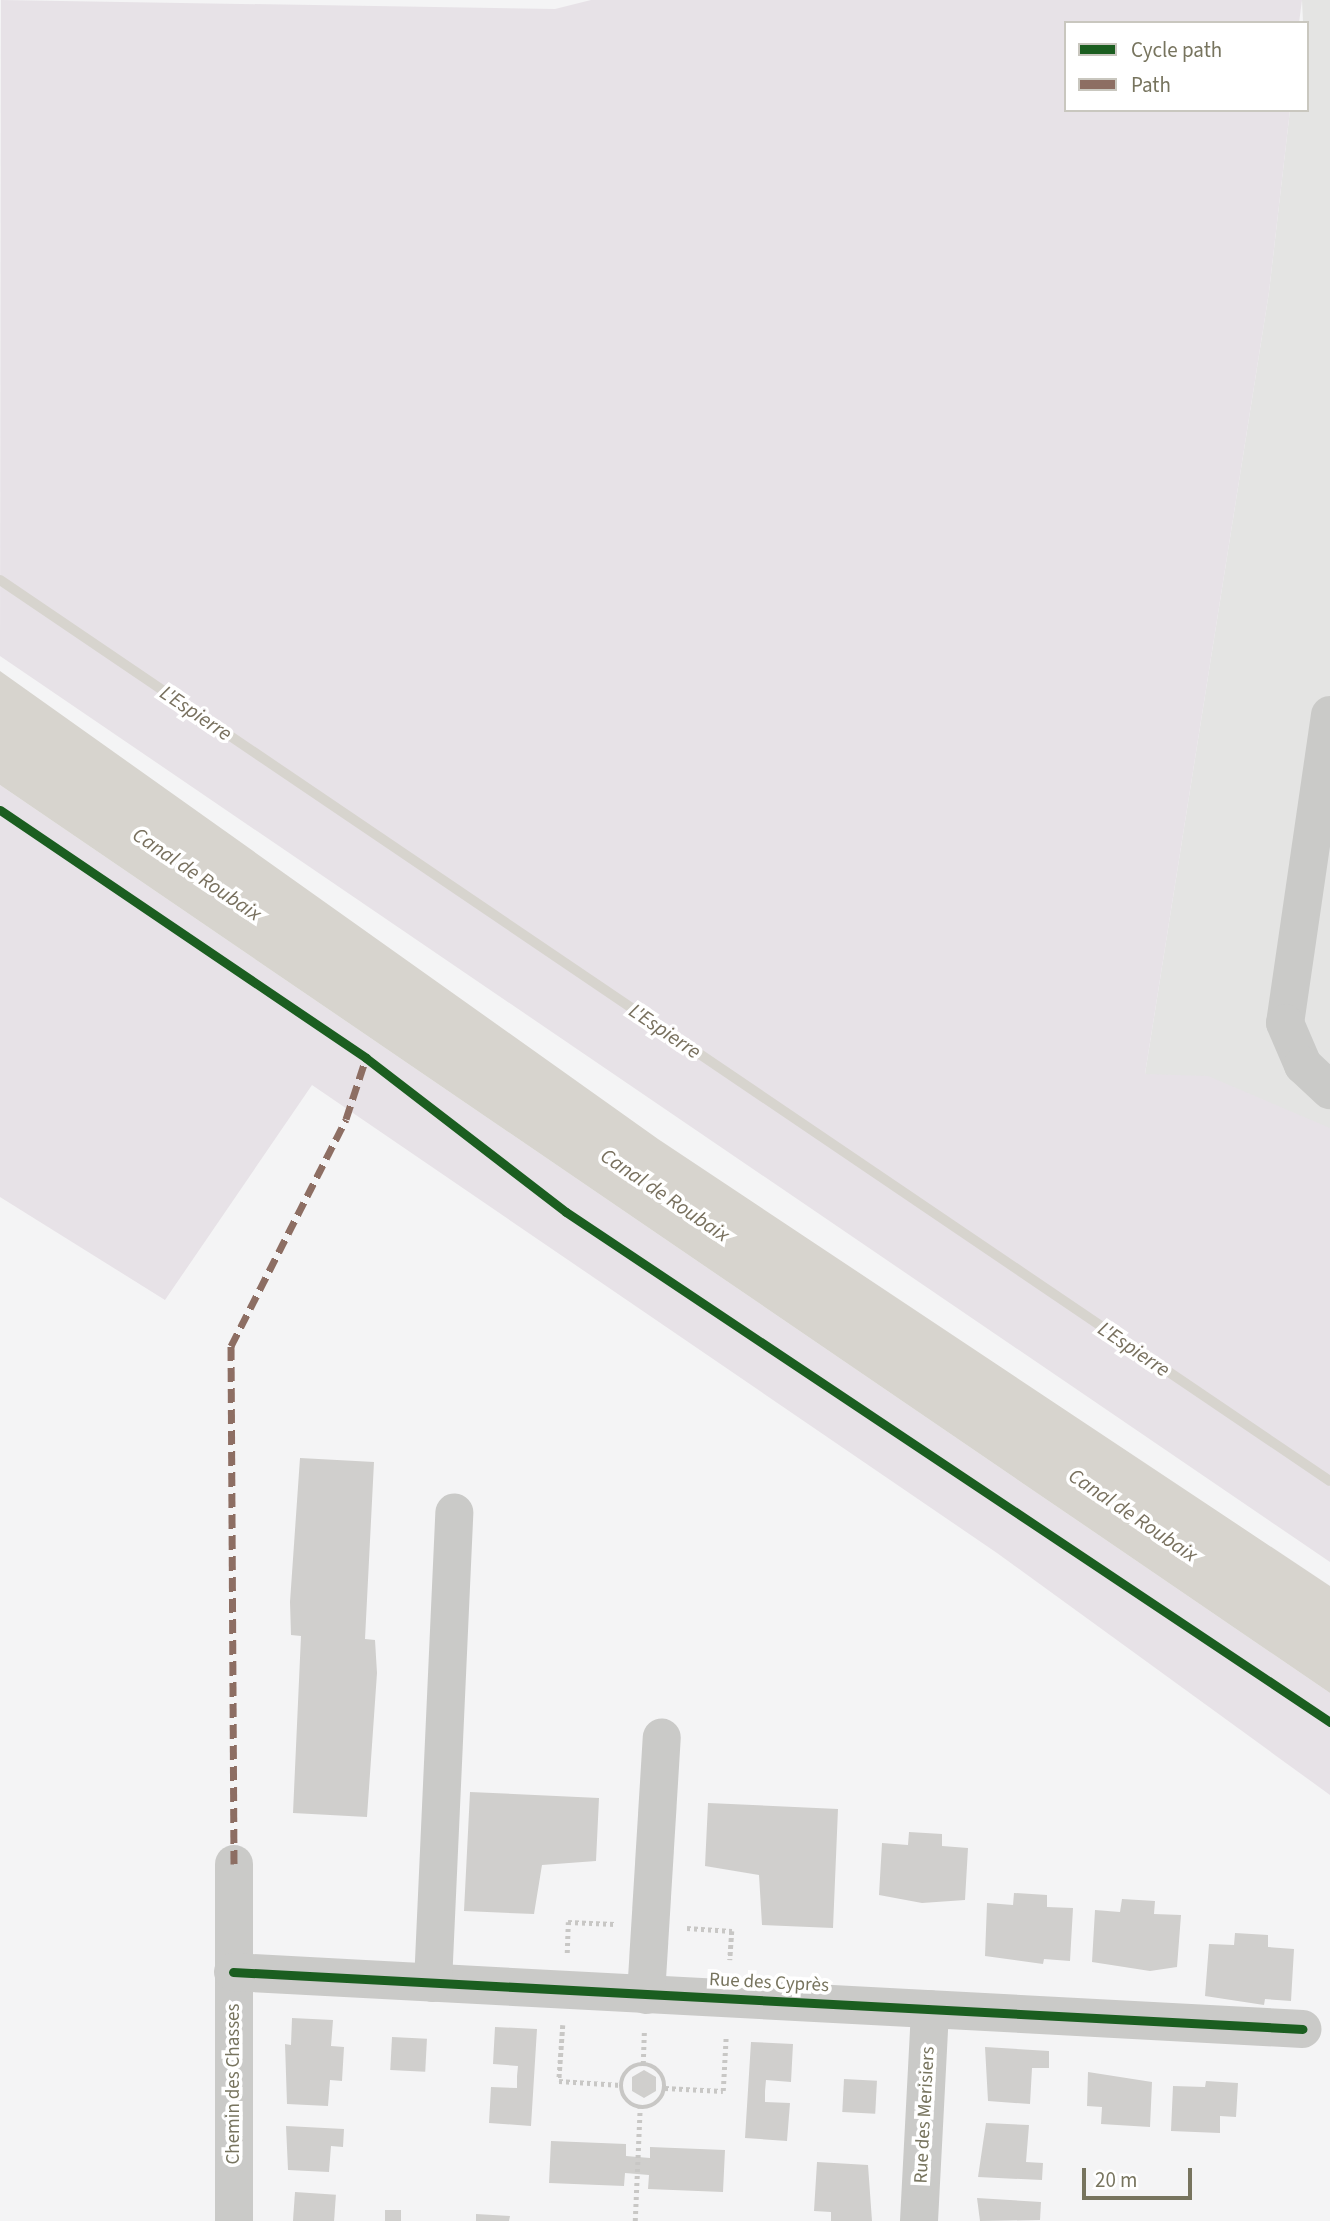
<!DOCTYPE html>
<meta charset="utf-8">
<style>
body{margin:0}
#map{position:relative;width:1330px;height:2221px;overflow:hidden;background:#f4f4f5;font-family:"Source Sans 3",sans-serif}
div>[style]{position:absolute}
.built>*{inset:0;background:#e4e4e3}
.green>*{inset:0;background:#e7e2e7}
.water>*{inset:0;background:#d7d4ce}
.stream>*{height:10px;margin:-5px;padding:0 5px;transform-origin:5px;border-radius:5px;background:#d7d4ce}
.building>*{inset:0;background:#d0cfcd;transform-origin:0 0}
.path>*{height:4.5px;margin-top:-2.25px;transform-origin:0;background:repeating-linear-gradient(90deg,#c8c7c5 0 3.5px,transparent 0 7px)}
.path>.ring{margin:-2.25px;padding:0;box-sizing:content-box;background:none;border:4.5px solid #c8c7c5;border-radius:50%}
.minor>*{height:38px;margin:-19px;padding:0 19px;transform-origin:19px;border-radius:19px;background:#cacac8}
.quiet>*{height:7px;margin-top:-3.5px;transform-origin:0;background:repeating-linear-gradient(90deg,#8d6e63 0 14px,transparent 0 21px)}
.cycleway>*{height:9px;margin:-4.5px;padding:0 4.5px;transform-origin:4.5px;border-radius:4.5px;background:#1b5e20}
span{translate:-50% -50%;white-space:nowrap;text-align:center;line-height:1.15;-webkit-text-stroke:7px #fff;paint-order:stroke}
.street-label{font-size:19px;color:#77745e}
.water-label{font-size:21px;color:#78705e;font-style:italic}
.legend{position:absolute;left:1064px;top:21px;width:245px;height:91px;box-sizing:border-box;background:#fff;border:2px solid #c9c7bf;margin:0;padding:9px 12px;list-style:none;font-size:21px;color:#77745e}
.legend li{display:flex;align-items:center;gap:14px;height:35px}
.legend b{width:35px;border:2px solid #c9c7bf}
.scale{position:absolute;left:1082px;top:2168px;width:110px;height:32px;box-sizing:border-box;border:4px solid #77745e;border-top:0;padding-left:9px;font-size:21px;line-height:24px;white-space:nowrap;color:#77745e;-webkit-text-stroke:5px #fff;paint-order:stroke}
</style>
<div id="map">
<div class="built">
<i style="clip-path:polygon(1302px 0,1330px 0,1330px 1198px,1145px 1074px,1269px 292px,1290px 110px,1307px 110px)"></i>
</div>
<div class="green">
<i style="clip-path:polygon(1px 0,555px 9px,591px 0,1302px 0,1299px 23px,1066px 23px,1066px 110px,1290px 110px,1269px 292px,1145px 1074px,1208px 1076px,1330px 1128px,1330px 1562px,0 656px)"></i>
<i style="clip-path:polygon(0 785px,1330px 1693px,1330px 1795px,997px 1553px,312px 1085px,165px 1300px,0 1197px)"></i>
</div>
<div class="water">
<i style="clip-path:polygon(0 671px,658px 1139px,1330px 1586px,1330px 1693px,0 785px)"></i>
</div>
<div class="stream">
<i style="left:0;top:580px;width:1606px;rotate:34.12deg"></i>
</div>
<div class="building">
<i style="clip-path:polygon(300px 1458px,374px 1462px,365px 1639px,375px 1640px,377px 1673px,367px 1817px,293px 1813px,301px 1636px,291px 1635px,290px 1602px)"></i>
<i style="clip-path:polygon(470px 1792px,599px 1798px,596px 1861px,542px 1865px,534px 1914px,464px 1911px)"></i>
<i style="clip-path:polygon(708px 1803px,838px 1809px,833px 1928px,762px 1925px,759px 1875px,705px 1866px)"></i>
<i style="clip-path:polygon(909px 1832px,942px 1834px,942px 1846px,968px 1848px,965px 1900px,922px 1903px,879px 1895px,882px 1843px,908px 1845px)"></i>
<i style="clip-path:polygon(1014px 1893px,1047px 1895px,1047px 1907px,1073px 1908px,1070px 1961px,1044px 1959px,1043px 1964px,985px 1956px,987px 1903px,1013px 1905px)"></i>
<i style="clip-path:polygon(1122px 1899px,1155px 1901px,1154px 1914px,1181px 1915px,1177px 1967px,1150px 1971px,1092px 1962px,1095px 1910px,1120px 1912px)"></i>
<i style="clip-path:polygon(1235px 1933px,1268px 1935px,1268px 1947px,1294px 1949px,1291px 2001px,1265px 1999px,1264px 2005px,1205px 1996px,1209px 1944px,1234px 1945px)"></i>
<i style="clip-path:polygon(292px 2018px,333px 2020px,331px 2046px,344px 2047px,342px 2081px,330px 2080px,328px 2106px,287px 2104px,285px 2044px,291px 2045px)"></i>
<i style="clip-path:polygon(495px 2027px,537px 2029px,531px 2126px,489px 2123px,491px 2087px,517px 2088px,517px 2076px,518px 2066px,493px 2064px)"></i>
<i style="left:392px;top:2037px;width:35px;height:33px;rotate:3deg"></i>
<i style="clip-path:polygon(751px 2042px,793px 2044px,791px 2082px,766px 2080px,765px 2091px,765px 2102px,790px 2103px,787px 2141px,745px 2138px)"></i>
<i style="clip-path:polygon(985px 2047px,1049px 2051px,1049px 2068px,1032px 2068px,1030px 2104px,988px 2101px)"></i>
<i style="clip-path:polygon(644px 2070px,656px 2077px,656px 2091px,644px 2098px,632px 2091px,632px 2077px)"></i>
<i style="clip-path:polygon(1088px 2072px,1152px 2082px,1150px 2127px,1101px 2124px,1102px 2107px,1087px 2106px)"></i>
<i style="left:844px;top:2079px;width:33px;height:33px;rotate:3deg"></i>
<i style="clip-path:polygon(1206px 2081px,1238px 2083px,1236px 2117px,1220px 2116px,1220px 2133px,1171px 2131px,1173px 2086px,1205px 2087px)"></i>
<i style="clip-path:polygon(986px 2123px,1029px 2125px,1026px 2162px,1043px 2163px,1042px 2180px,978px 2177px)"></i>
<i style="clip-path:polygon(286px 2126px,344px 2129px,343px 2147px,331px 2146px,329px 2172px,288px 2170px)"></i>
<i style="clip-path:polygon(551px 2141px,626px 2144px,626px 2156px,650px 2158px,650px 2147px,725px 2150px,723px 2192px,648px 2189px,649px 2175px,625px 2173px,624px 2186px,549px 2183px)"></i>
<i style="clip-path:polygon(817px 2162px,868px 2165px,872px 2221px,831px 2221px,831px 2212px,814px 2211px)"></i>
<i style="left:295px;top:2192px;width:41px;height:29px;rotate:4deg"></i>
<i style="clip-path:polygon(977px 2198px,1041px 2202px,1040px 2220px,980px 2221px)"></i>
<i style="left:385px;top:2210px;width:16px;height:11px"></i>
<i style="clip-path:polygon(476px 2214px,510px 2216px,509px 2221px,476px 2221px)"></i>
</div>
<div class="path">
<i style="left:687px;top:1928px;width:45px;rotate:3.8deg"></i>
<i style="left:732px;top:1931px;width:29px;rotate:94deg"></i>
<i style="left:567px;top:1953px;width:31px;rotate:-88deg"></i>
<i style="left:568px;top:1922px;width:47px;rotate:2.4deg"></i>
<i style="left:563px;top:2025px;width:56px;rotate:94.1deg"></i>
<i style="left:559px;top:2081px;width:62px;rotate:3.7deg"></i>
<i class="ring" style="left:621px;top:2064px;width:39.5px;height:39.5px"></i>
<i style="left:643px;top:2064px;width:34px;rotate:-88deg"></i>
<i style="left:665px;top:2088px;width:58px;rotate:3deg"></i>
<i style="left:723px;top:2091px;width:55px;rotate:-86.9deg"></i>
<i style="left:635px;top:2221px;width:113px;rotate:-87.5deg"></i>
</div>
<div class="minor">
<i style="left:1330px;top:715px;width:311px;rotate:98.3deg"></i>
<i style="left:1285px;top:1023px;width:46px;rotate:66.8deg"></i>
<i style="left:1303px;top:1065px;width:37px;rotate:43deg"></i>
<i style="left:234px;top:1864px;width:357px;rotate:90deg"></i>
<i style="left:233px;top:1972px;width:1071px;rotate:3.05deg"></i>
<i style="left:433px;top:1983px;width:471px;rotate:-87.4deg"></i>
<i style="left:646px;top:1995px;width:258px;rotate:-86.5deg"></i>
<i style="left:919px;top:2221px;width:212px;rotate:-87deg"></i>
</div>
<div class="quiet">
<i style="left:234px;top:1864px;width:518px;rotate:-90.33deg"></i>
<i style="left:231px;top:1346px;width:254px;rotate:-63.1deg"></i>
<i style="left:346px;top:1119px;width:64px;rotate:-71.8deg"></i>
</div>
<div class="cycleway">
<i style="left:0;top:810px;width:442px;rotate:34.1deg"></i>
<i style="left:366px;top:1058px;width:252px;rotate:37.6deg"></i>
<i style="left:566px;top:1212px;width:919px;rotate:33.72deg"></i>
<i style="left:233px;top:1972px;width:1071px;rotate:3.05deg"></i>
</div>
<div class="street-label">
<span style="left:769px;top:1983px;rotate:3deg">Rue des Cyprès</span>
<span style="left:234px;top:2084px;rotate:-90deg">Chemin des Chasses</span>
<span style="left:925px;top:2115px;rotate:-87deg">Rue des Merisiers</span>
</div>
<div class="water-label">
<span style="left:196px;top:713px;rotate:34deg">L'Espierre</span>
<span style="left:197px;top:874px;rotate:34deg">Canal de Roubaix</span>
<span style="left:665px;top:1031px;rotate:34deg">L'Espierre</span>
<span style="left:665px;top:1195px;rotate:34deg">Canal de Roubaix</span>
<span style="left:1134px;top:1349px;rotate:34deg">L'Espierre</span>
<span style="left:1133px;top:1515px;rotate:34deg">Canal de Roubaix</span>
</div>
<ul class="legend">
<li><b style="height:9px;background:#1b5e20"></b>Cycle path</li>
<li><b style="height:9px;background:#8d6e63"></b>Path</li>
</ul>
<div class="scale">20 m</div>
</div>
